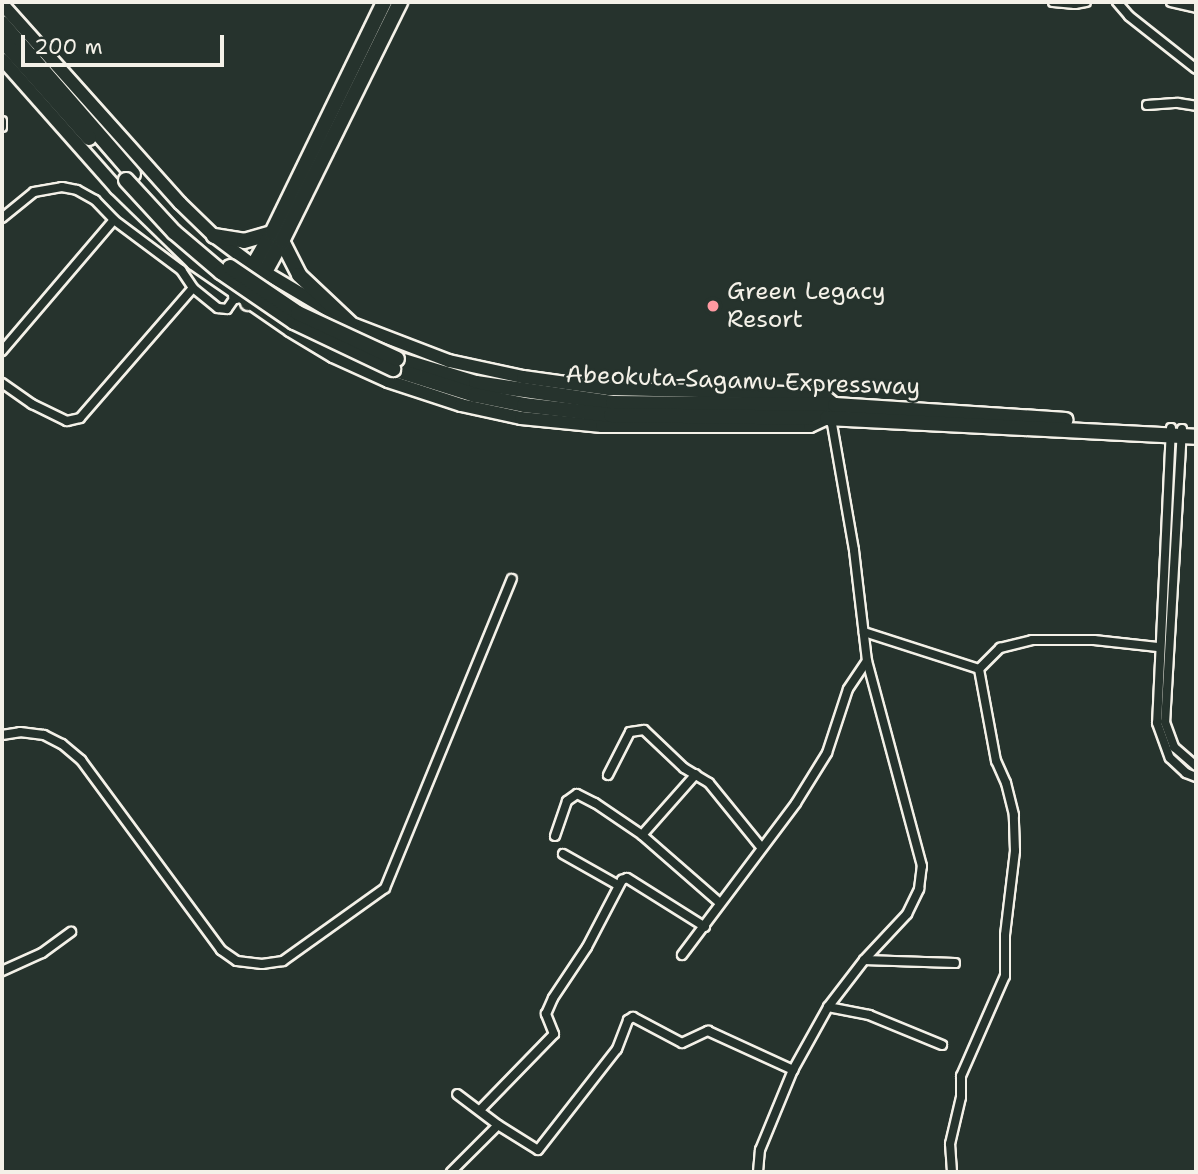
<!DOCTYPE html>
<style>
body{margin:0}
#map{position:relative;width:1198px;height:1174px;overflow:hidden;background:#26332d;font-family:"Shantell Sans",sans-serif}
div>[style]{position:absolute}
.roads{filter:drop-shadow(2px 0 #f4f1e8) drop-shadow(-2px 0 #f4f1e8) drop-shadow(0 2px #f4f1e8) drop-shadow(0 -2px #f4f1e8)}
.street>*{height:8px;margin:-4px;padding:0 4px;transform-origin:4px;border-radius:4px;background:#26332d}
.primary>*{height:12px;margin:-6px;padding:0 6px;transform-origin:6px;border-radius:6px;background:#26332d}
.highway>*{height:14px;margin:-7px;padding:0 7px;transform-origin:7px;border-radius:7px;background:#26332d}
.bridges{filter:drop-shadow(2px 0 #f4f1e8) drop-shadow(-2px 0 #f4f1e8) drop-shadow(0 2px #f4f1e8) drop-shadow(0 -2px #f4f1e8)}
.highway-bridge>*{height:14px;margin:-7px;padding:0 7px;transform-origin:7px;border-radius:7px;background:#26332d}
.dots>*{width:19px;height:19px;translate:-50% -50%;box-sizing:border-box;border:4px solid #26332d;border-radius:50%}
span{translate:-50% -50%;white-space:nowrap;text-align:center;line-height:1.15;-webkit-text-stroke:5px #26332d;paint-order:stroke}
.poi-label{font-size:24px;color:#f4f1e8}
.left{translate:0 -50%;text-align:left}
.street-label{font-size:24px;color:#f4f1e8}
.frame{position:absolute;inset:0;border:4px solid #f4f1e8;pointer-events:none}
.scale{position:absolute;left:21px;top:35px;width:203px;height:32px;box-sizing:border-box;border:4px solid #f4f1e8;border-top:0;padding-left:9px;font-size:21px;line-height:24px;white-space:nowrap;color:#f4f1e8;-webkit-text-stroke:5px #26332d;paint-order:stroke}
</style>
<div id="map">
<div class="roads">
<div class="street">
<i style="left:1053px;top:2px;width:22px;rotate:5deg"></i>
<i style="left:1075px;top:4px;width:11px;rotate:-10deg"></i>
<i style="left:1117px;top:2px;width:18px;rotate:49deg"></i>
<i style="left:1129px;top:16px;width:85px;rotate:38.3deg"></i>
<i style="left:1171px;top:2px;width:26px;rotate:13deg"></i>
<i style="left:1147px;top:105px;width:31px;rotate:-4deg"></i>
<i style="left:1178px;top:103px;width:18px;rotate:9deg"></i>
<i style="left:2px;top:121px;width:6px;rotate:90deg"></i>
<i style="left:2px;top:218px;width:41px;rotate:-39.1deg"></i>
<i style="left:34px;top:192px;width:28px;rotate:-10deg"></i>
<i style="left:62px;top:187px;width:15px;rotate:11deg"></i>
<i style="left:77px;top:190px;width:21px;rotate:29deg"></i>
<i style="left:95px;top:200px;width:28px;rotate:46deg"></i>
<i style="left:114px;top:220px;width:84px;rotate:36.7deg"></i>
<i style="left:181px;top:270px;width:22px;rotate:56deg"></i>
<i style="left:193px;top:288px;width:32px;rotate:39deg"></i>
<i style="left:218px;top:308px;width:9px;rotate:6deg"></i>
<i style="left:227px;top:309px;width:16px;rotate:-55deg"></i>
<i style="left:2px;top:351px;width:172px;rotate:-49.5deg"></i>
<i style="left:2px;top:383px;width:37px;rotate:35deg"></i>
<i style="left:32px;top:404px;width:39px;rotate:26deg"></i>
<i style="left:67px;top:421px;width:13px;rotate:-13deg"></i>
<i style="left:80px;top:418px;width:172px;rotate:-49deg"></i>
<i style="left:1171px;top:428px;width:295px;rotate:92.7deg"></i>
<i style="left:1157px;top:723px;width:37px;rotate:70deg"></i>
<i style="left:1170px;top:758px;width:22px;rotate:43deg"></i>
<i style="left:1186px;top:773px;width:11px;rotate:22deg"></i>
<i style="left:1182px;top:429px;width:293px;rotate:93.3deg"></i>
<i style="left:1165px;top:722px;width:27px;rotate:70deg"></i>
<i style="left:1174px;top:747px;width:29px;rotate:41deg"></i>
<i style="left:864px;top:632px;width:121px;rotate:17.8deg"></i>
<i style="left:2px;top:735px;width:18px;rotate:-9deg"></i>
<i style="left:20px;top:732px;width:24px;rotate:7deg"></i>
<i style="left:44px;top:735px;width:20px;rotate:27deg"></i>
<i style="left:62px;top:744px;width:25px;rotate:40deg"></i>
<i style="left:81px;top:760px;width:236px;rotate:53.6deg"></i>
<i style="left:221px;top:950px;width:19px;rotate:35deg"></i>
<i style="left:237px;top:961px;width:25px;rotate:7deg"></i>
<i style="left:262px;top:964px;width:21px;rotate:-8deg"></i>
<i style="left:283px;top:961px;width:125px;rotate:-35.6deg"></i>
<i style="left:385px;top:888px;width:334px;rotate:-67.7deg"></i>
<i style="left:608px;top:775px;width:48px;rotate:-62.9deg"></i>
<i style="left:630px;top:732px;width:14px;rotate:-8deg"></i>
<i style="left:644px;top:730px;width:55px;rotate:43.5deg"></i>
<i style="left:684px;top:768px;width:29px;rotate:31deg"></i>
<i style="left:709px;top:783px;width:82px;rotate:50.9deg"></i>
<i style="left:642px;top:835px;width:103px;rotate:41.1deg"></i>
<i style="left:555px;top:836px;width:37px;rotate:-71deg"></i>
<i style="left:567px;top:801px;width:12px;rotate:-35deg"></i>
<i style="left:577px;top:794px;width:20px;rotate:27deg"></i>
<i style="left:595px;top:803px;width:57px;rotate:34.2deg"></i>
<i style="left:642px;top:835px;width:81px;rotate:-48.5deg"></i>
<i style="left:563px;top:854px;width:63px;rotate:29.4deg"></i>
<i style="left:682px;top:955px;width:190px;rotate:-53.1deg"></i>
<i style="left:796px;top:803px;width:59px;rotate:-58.2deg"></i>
<i style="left:827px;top:753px;width:67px;rotate:-71.8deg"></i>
<i style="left:848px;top:689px;width:34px;rotate:-56deg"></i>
<i style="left:864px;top:960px;width:91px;rotate:1.9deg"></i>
<i style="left:2px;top:971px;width:44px;rotate:-24.2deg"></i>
<i style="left:42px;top:953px;width:36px;rotate:-36deg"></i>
<i style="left:828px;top:1007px;width:42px;rotate:11deg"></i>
<i style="left:869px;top:1015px;width:79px;rotate:22.3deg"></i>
<i style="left:480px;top:1110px;width:106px;rotate:-45.8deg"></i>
<i style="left:554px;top:1034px;width:22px;rotate:-112deg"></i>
<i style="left:546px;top:1014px;width:17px;rotate:-66deg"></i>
<i style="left:553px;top:998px;width:61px;rotate:-56.3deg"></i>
<i style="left:587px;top:947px;width:76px;rotate:-62.4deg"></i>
<i style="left:622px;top:880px;width:5px;rotate:-22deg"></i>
<i style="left:627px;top:878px;width:92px;rotate:32.1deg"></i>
<i style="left:498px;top:1125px;width:47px;rotate:32deg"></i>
<i style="left:538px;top:1150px;width:128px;rotate:-52deg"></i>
<i style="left:617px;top:1049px;width:31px;rotate:-69deg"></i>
<i style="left:628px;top:1020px;width:6px;rotate:-31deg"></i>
<i style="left:633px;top:1017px;width:55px;rotate:28deg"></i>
<i style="left:682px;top:1043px;width:29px;rotate:-25deg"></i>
<i style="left:708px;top:1031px;width:94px;rotate:24.6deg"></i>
<i style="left:451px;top:1172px;width:66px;rotate:-45deg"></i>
<i style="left:498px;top:1125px;width:51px;rotate:-142.9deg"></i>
<i style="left:758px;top:1172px;width:22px;rotate:-85deg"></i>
<i style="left:760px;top:1150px;width:87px;rotate:-67.6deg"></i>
<i style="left:793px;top:1070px;width:72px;rotate:-60.9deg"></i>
<i style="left:828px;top:1007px;width:59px;rotate:-52.5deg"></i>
<i style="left:864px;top:960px;width:63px;rotate:-46.9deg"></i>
<i style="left:907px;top:914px;width:28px;rotate:-64deg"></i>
<i style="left:919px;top:889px;width:23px;rotate:-83deg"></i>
<i style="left:922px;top:866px;width:212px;rotate:-105deg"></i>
<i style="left:867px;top:661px;width:112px;rotate:-96.7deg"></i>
<i style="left:854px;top:550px;width:128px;rotate:-99.9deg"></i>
<i style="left:832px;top:424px;width:8px;rotate:-130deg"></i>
<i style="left:952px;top:1172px;width:28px;rotate:-94deg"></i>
<i style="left:950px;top:1144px;width:48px;rotate:-76.8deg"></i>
<i style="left:961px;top:1097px;width:21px;rotate:-90deg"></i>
<i style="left:961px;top:1076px;width:109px;rotate:-66.3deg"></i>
<i style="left:1005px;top:976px;width:41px;rotate:-90deg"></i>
<i style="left:1005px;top:935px;width:85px;rotate:-83.2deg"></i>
<i style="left:1015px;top:851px;width:36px;rotate:-92deg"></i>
<i style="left:1014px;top:815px;width:33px;rotate:-104deg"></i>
<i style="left:1006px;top:783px;width:24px;rotate:-114deg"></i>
<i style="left:996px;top:761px;width:94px;rotate:-100.5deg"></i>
<i style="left:979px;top:669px;width:30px;rotate:-45deg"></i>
<i style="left:1000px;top:648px;width:33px;rotate:-14deg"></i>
<i style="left:1032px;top:640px;width:62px"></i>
<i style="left:1094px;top:640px;width:64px;rotate:6.2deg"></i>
</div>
<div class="primary">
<i style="left:2px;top:4px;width:267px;rotate:48.2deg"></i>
<i style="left:180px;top:203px;width:47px;rotate:44.1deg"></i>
<i style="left:214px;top:236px;width:50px;rotate:36.9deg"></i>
<i style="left:254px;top:266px;width:112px;rotate:30.7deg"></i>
<i style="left:350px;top:323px;width:106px;rotate:21deg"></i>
<i style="left:449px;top:361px;width:76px;rotate:12.2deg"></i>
<i style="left:523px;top:377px;width:87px;rotate:7.9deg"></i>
<i style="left:609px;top:389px;width:213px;rotate:1.3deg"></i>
<i style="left:822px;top:394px;width:17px;rotate:40deg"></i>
<i style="left:2px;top:59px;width:172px;rotate:48.5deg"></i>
<i style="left:116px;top:188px;width:107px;rotate:44.2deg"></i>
<i style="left:193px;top:263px;width:118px;rotate:34.6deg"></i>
<i style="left:290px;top:330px;width:50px;rotate:31.2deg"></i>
<i style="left:333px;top:356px;width:60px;rotate:24.4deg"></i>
<i style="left:388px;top:381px;width:77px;rotate:18.2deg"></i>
<i style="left:461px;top:405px;width:61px;rotate:12.2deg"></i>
<i style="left:521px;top:418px;width:81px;rotate:5.6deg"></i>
<i style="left:602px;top:426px;width:208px"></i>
<i style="left:810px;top:426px;width:19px;rotate:-25deg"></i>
</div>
<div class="highway">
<i style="left:2px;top:23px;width:200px;rotate:49.1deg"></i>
<i style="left:2px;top:40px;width:131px;rotate:48.4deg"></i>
<i style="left:214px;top:236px;width:30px;rotate:9deg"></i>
<i style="left:244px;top:241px;width:29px;rotate:-16deg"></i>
<i style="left:282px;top:241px;width:38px;rotate:63deg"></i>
<i style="left:299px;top:275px;width:70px;rotate:43.3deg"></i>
<i style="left:236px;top:296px;width:73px;rotate:-60.3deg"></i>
<i style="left:272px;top:233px;width:257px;rotate:-64.1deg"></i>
<i style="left:248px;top:303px;width:71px;rotate:-61.3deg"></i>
<i style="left:282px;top:241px;width:267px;rotate:-63.7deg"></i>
<i style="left:397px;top:359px;width:83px;rotate:16.9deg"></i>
<i style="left:476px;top:383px;width:138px;rotate:8.3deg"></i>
<i style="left:613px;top:403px;width:222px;rotate:0.5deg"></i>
<i style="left:835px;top:405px;width:231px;rotate:3.7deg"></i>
<i style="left:393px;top:369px;width:86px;rotate:17.6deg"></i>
<i style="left:475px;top:395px;width:50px;rotate:11.5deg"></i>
<i style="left:524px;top:405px;width:88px;rotate:6.6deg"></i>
<i style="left:611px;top:415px;width:216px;rotate:0.8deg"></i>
<i style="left:827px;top:418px;width:369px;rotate:2.9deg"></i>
</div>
</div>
<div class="bridges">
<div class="highway-bridge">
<i style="left:126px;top:180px;width:71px;rotate:47.3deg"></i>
<i style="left:174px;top:232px;width:62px;rotate:40.4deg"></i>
<i style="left:221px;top:272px;width:88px;rotate:34.4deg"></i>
<i style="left:294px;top:322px;width:110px;rotate:25.4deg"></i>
<i style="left:230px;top:267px;width:82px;rotate:34.1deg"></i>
<i style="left:298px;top:313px;width:109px;rotate:24.9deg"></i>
</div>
</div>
<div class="dots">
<i style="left:713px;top:306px;background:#ff9aa2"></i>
</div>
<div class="poi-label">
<span class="left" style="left:727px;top:306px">Green Legacy<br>Resort</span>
</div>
<div class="street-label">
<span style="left:743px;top:381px;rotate:2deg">Abeokuta-Sagamu Expressway</span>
</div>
<div class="frame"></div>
<div class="scale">200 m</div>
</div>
